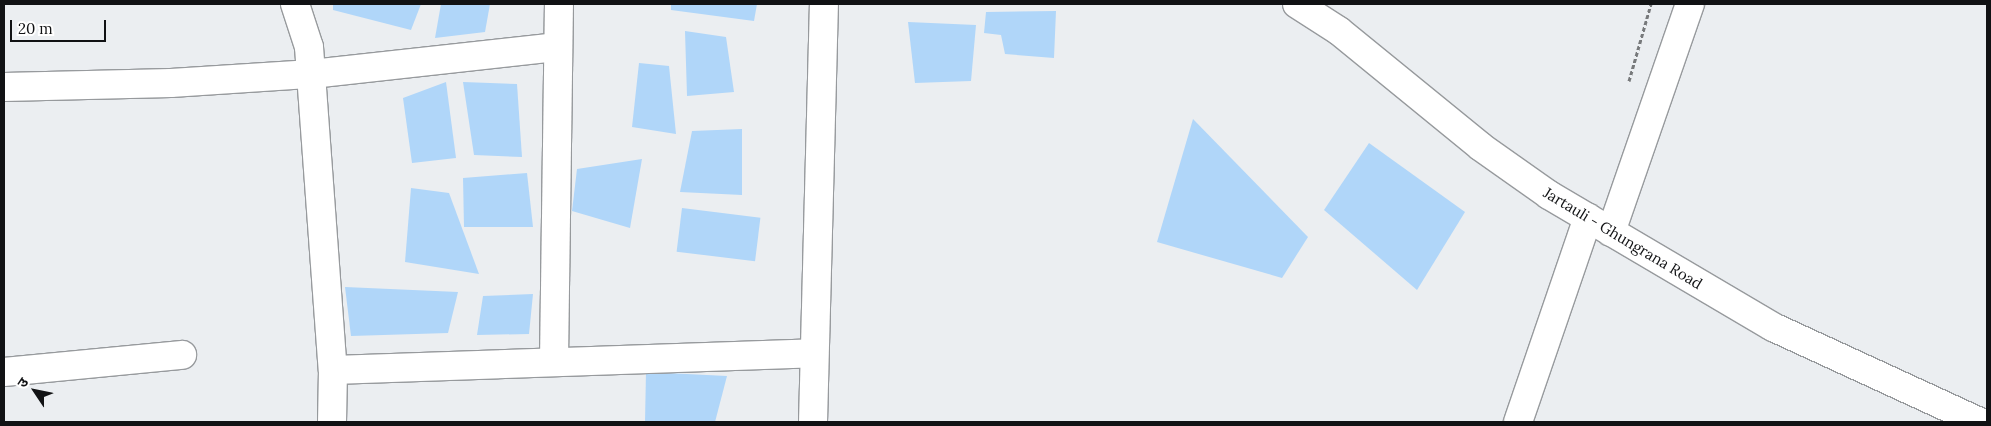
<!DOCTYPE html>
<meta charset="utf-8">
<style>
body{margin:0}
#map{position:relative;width:1991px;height:426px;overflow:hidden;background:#ebeef1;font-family:Lora,"Noto Sans Devanagari",serif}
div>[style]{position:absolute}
.building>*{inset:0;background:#b0d6f9;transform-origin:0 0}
.path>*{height:3px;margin-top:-1.5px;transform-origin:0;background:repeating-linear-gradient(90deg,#77797b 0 4px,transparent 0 6.5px)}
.roads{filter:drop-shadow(1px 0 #979a9d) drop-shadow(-1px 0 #979a9d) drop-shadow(0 1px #979a9d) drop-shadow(0 -1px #979a9d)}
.minor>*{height:28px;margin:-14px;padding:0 14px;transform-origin:14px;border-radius:14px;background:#fff}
span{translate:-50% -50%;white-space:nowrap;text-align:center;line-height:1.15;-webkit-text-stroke:5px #fff;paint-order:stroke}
.street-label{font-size:15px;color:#111214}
.frame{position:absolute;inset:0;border:5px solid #111214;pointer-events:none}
.north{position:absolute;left:10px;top:366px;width:50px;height:50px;-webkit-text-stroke:4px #fff;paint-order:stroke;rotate:304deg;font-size:14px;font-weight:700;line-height:20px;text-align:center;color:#111214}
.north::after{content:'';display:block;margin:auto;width:18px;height:22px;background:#111214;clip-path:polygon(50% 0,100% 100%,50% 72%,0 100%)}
.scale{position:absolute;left:10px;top:20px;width:96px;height:22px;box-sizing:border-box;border:2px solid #111214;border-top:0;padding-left:6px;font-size:15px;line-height:18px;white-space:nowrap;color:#111214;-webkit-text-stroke:4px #fff;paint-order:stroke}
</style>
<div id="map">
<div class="building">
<i style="clip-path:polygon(333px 4px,421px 4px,411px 30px,333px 10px)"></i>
<i style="clip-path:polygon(441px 4px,490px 4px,485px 32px,435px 38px)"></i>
<i style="clip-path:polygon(671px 4px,757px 4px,754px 21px,671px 10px)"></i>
<i style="clip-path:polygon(1056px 11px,1054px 58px,1005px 54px,1001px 35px,984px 33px,986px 12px)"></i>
<i style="clip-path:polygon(908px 22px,976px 25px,971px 81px,915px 83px)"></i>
<i style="clip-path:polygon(685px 31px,726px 37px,734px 92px,687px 96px)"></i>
<i style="clip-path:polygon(639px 63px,669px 66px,676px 134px,632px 127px)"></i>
<i style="clip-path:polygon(446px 82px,456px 158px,412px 163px,403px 98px)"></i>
<i style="clip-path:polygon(463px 82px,517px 84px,522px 157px,474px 155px)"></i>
<i style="clip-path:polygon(1193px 119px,1308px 237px,1282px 278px,1157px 242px)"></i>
<i style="clip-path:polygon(742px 129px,742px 195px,680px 192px,692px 131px)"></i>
<i style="clip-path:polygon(1369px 143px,1465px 212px,1417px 290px,1324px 210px)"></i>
<i style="clip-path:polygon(642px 159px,630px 228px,572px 211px,577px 169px)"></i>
<i style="clip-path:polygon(527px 173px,533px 227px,464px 227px,463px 178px)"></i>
<i style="clip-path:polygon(411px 188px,449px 193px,479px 274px,405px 262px)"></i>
<i style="left:682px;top:208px;width:79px;height:44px;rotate:7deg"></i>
<i style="clip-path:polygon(345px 287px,458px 292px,448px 333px,351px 336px)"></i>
<i style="clip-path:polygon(533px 294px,529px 334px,477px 335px,483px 296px)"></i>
<i style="clip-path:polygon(646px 372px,727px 376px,715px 422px,645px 422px)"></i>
</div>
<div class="path">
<i style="left:1629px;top:81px;width:80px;rotate:-74.1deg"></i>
</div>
<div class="roads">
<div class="minor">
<i style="left:295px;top:4px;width:45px;rotate:72deg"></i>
<i style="left:309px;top:47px;width:324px;rotate:85.8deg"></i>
<i style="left:333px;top:370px;width:52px;rotate:91.1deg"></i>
<i style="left:1297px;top:4px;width:50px;rotate:32.7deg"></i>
<i style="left:1339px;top:31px;width:183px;rotate:39.2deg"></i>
<i style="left:1481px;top:147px;width:83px;rotate:35.2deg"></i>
<i style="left:1549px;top:195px;width:260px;rotate:30.5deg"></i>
<i style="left:1773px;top:327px;width:228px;rotate:24.7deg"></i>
<i style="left:4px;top:87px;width:167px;rotate:-1.4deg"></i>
<i style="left:171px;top:83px;width:141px;rotate:-3.7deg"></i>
<i style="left:312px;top:74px;width:245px;rotate:-6.3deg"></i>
<i style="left:1611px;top:232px;width:241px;rotate:-70.9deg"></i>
<i style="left:554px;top:360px;width:356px;rotate:-89.2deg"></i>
<i style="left:333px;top:370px;width:481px;rotate:-2deg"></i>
<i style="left:4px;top:372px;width:179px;rotate:-5.5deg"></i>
<i style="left:813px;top:422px;width:418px;rotate:-88.5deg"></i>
<i style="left:1518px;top:422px;width:216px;rotate:-71.1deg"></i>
</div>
</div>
<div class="street-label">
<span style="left:1623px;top:238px;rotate:31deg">Jartauli - Ghungrana Road</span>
</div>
<div class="frame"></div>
<div class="north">उ</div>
<div class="scale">20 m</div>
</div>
